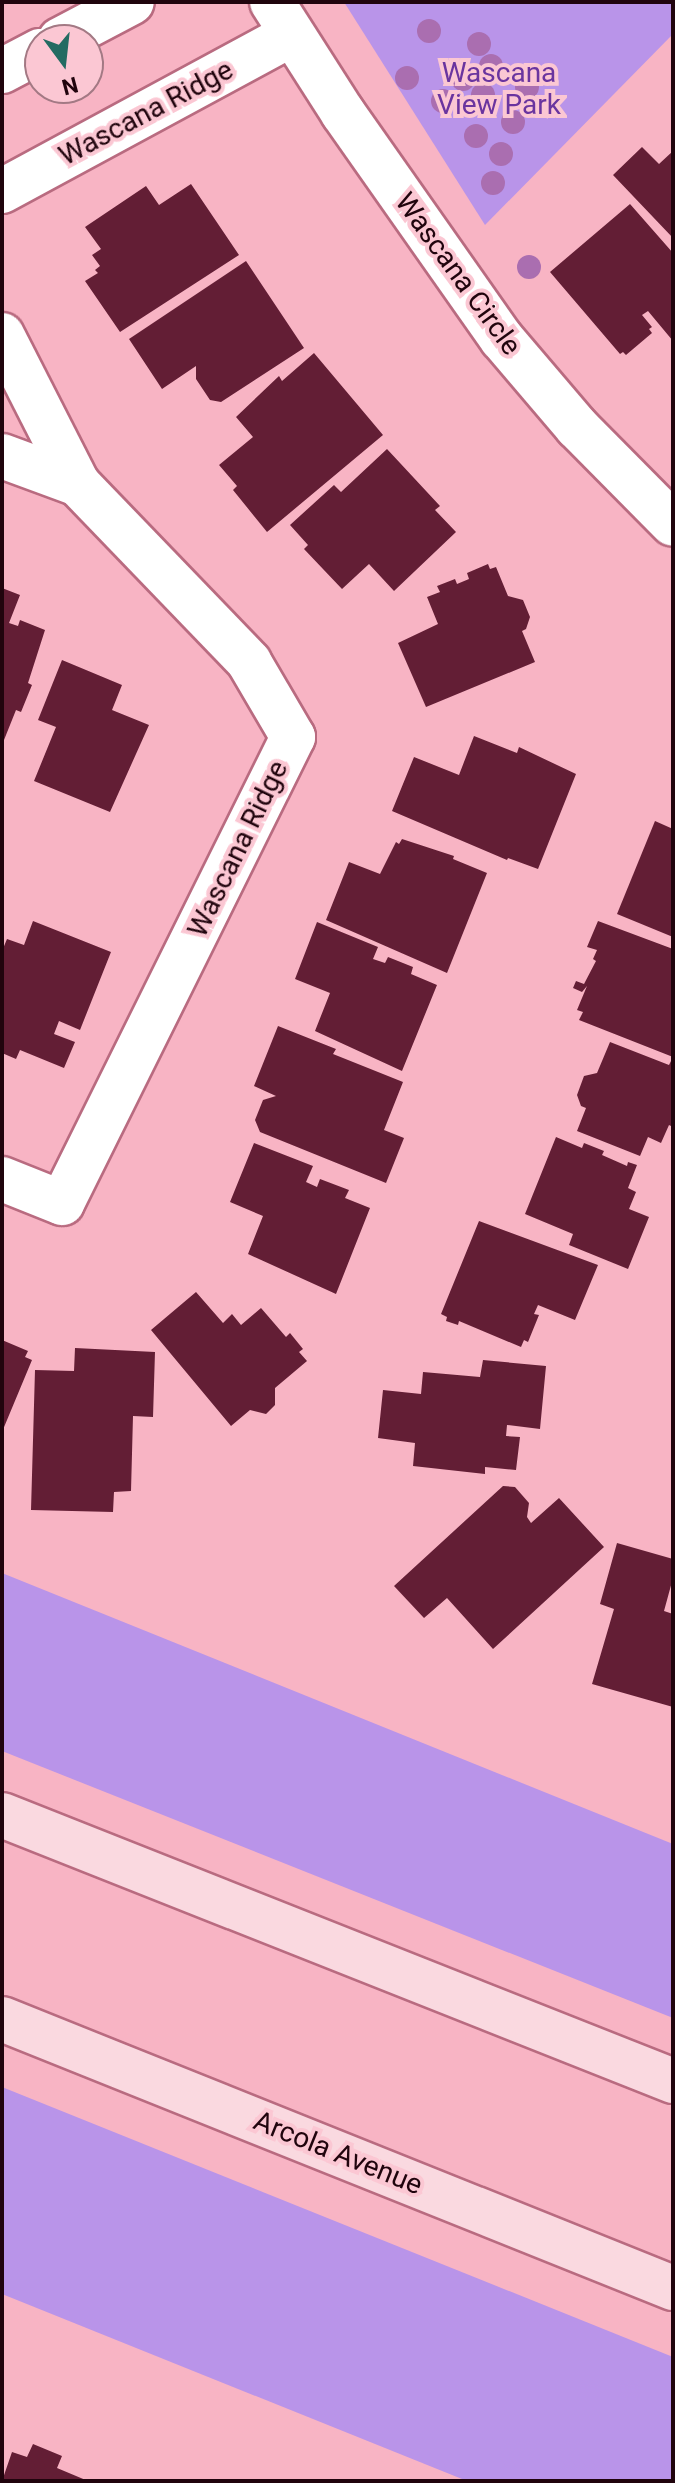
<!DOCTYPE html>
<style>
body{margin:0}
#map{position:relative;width:675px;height:2483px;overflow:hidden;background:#f8b4c4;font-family:Roboto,sans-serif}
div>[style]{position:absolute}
.green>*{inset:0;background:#b994e9}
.building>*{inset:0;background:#631e35}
.roads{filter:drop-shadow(2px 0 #b96b80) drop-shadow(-2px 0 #b96b80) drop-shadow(0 2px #b96b80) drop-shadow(0 -2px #b96b80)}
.minor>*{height:44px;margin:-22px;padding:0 22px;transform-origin:22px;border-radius:22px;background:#fff}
.major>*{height:44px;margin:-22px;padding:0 22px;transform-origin:22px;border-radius:22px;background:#fad9e0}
.trees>*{width:24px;height:24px;margin:-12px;border-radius:50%;background:#aa6eb0}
span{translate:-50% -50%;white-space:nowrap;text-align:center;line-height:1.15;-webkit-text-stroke:8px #fbc7d3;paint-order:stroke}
.park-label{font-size:28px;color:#6a349f}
.street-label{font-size:28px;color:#20040d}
.frame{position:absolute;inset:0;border:4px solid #20040d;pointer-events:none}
.north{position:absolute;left:24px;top:24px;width:80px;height:80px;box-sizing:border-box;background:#fbc7d3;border:2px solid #a37984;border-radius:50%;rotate:165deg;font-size:22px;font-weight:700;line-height:32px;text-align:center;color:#20040d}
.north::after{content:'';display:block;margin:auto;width:28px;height:36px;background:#236b62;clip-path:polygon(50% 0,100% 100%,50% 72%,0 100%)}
</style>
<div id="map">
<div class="green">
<i style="clip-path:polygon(344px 2px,673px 2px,673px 34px,485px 225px)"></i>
<i style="clip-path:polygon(2px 1573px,673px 1844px,673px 2018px,2px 1751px)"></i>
<i style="clip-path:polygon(2px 2087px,673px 2357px,673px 2481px,467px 2481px,2px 2294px)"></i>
</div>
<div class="building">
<i style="clip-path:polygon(642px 147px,659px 164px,673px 151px,673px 238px,613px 175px)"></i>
<i style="clip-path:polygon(191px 184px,239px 255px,120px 332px,85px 281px,98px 273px,95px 270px,100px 266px,92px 255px,101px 249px,85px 227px,146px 186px,159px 205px)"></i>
<i style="clip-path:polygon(630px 204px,673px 253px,673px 341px,648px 311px,642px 315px,652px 327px,649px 329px,652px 333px,626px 355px,623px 352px,620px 354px,550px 272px)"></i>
<i style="clip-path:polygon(246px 261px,304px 348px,221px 402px,210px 400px,196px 379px,196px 366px,162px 389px,129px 339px)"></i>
<i style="clip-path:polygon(314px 353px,383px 435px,267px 532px,233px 490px,237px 486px,219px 465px,253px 437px,236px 417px,279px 376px,282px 381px)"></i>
<i style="clip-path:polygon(387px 449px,440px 506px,435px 510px,456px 532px,394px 591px,369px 564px,342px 589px,304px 549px,308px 545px,290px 525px,334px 485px,341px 492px)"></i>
<i style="clip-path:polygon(488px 564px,490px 569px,496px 567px,508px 596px,523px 600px,530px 617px,526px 629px,522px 631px,535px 662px,426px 707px,398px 643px,438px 624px,427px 597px,440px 592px,437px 586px,455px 579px,457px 584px,469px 579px,467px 573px)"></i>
<i style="clip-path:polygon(2px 588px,20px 595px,9px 623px,18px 626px,20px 620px,45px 630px,28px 683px,32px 685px,21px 712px,16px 710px,2px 745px)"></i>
<i style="clip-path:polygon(62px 660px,122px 685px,112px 710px,149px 725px,110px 812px,34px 781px,56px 727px,38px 720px)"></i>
<i style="clip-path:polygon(474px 736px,517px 753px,519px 747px,576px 774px,538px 869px,508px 858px,507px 860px,392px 811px,414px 757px,459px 775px)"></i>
<i style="clip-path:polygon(655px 821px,673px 829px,673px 937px,617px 914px)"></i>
<i style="clip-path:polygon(402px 839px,454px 856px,453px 859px,487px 873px,447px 973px,326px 920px,349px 862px,380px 874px,396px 842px,399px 844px)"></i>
<i style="clip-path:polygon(33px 921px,111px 952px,80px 1030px,59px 1021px,54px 1034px,75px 1042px,64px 1068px,20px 1050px,16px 1059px,2px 1053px,2px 951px,7px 939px,24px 945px)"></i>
<i style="clip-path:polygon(598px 921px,673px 949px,673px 1127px,669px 1125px,661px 1143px,648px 1137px,640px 1156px,577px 1131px,586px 1108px,581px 1106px,577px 1095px,584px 1076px,597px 1073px,610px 1042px,669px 1065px,673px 1057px,579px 1020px,583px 1012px,577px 1010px,587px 986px,582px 992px,573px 988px,576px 981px,584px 984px,596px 961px,593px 959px,597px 950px,587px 947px)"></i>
<i style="clip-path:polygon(317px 922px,378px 947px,373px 959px,385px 963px,388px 957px,413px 967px,411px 974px,437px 985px,402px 1071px,315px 1031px,330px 993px,295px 979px)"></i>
<i style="clip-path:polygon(278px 1026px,336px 1049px,333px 1054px,403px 1082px,384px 1130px,404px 1138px,386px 1183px,260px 1132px,255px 1120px,263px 1100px,276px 1096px,254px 1086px)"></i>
<i style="clip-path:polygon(556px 1137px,582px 1148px,584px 1143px,604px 1151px,602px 1155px,627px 1166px,628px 1162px,637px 1165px,628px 1188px,636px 1192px,629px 1209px,649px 1217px,628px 1269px,569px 1245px,573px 1234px,525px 1214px)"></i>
<i style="clip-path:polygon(254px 1143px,313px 1166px,306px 1182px,317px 1187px,320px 1179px,349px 1190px,345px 1198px,370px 1208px,336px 1294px,248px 1254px,263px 1216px,230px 1202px)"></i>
<i style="clip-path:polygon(479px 1221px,598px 1265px,575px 1320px,538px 1305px,534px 1314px,539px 1315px,528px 1342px,524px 1340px,521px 1347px,459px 1321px,458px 1325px,446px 1321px,447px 1317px,441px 1314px)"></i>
<i style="clip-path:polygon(196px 1292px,223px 1323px,232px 1314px,241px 1325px,261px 1308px,286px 1337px,290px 1333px,303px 1349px,299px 1352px,307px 1361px,275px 1388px,275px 1405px,266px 1414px,250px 1410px,231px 1426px,151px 1330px)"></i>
<i style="clip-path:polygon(2px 1340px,28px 1351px,25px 1357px,32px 1360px,2px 1432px)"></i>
<i style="clip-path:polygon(75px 1348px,155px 1352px,153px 1417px,133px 1416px,131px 1491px,114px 1492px,113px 1512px,31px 1510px,35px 1370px,74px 1371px)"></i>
<i style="clip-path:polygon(483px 1360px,546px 1366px,540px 1429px,507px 1425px,506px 1436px,520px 1437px,516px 1470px,485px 1467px,485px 1474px,413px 1466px,415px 1443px,378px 1438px,383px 1390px,421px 1394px,423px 1372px,480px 1377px)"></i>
<i style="clip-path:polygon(503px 1486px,515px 1487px,529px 1503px,527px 1517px,531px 1523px,559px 1498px,604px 1547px,493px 1649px,447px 1598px,424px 1618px,394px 1586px)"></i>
<i style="clip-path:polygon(617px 1543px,673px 1559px,673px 1578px,664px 1611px,673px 1614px,673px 1707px,592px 1684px,614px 1609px,600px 1604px)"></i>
<i style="clip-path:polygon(33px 2444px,62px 2456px,57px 2468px,88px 2481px,2px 2481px,12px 2452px,27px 2457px)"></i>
</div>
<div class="roads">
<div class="minor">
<i style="left:272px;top:2px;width:132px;rotate:57.4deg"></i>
<i style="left:343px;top:113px;width:276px;rotate:54.9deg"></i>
<i style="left:502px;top:339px;width:116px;rotate:49.6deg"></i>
<i style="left:577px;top:427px;width:136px;rotate:45.3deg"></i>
<i style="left:60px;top:40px;width:81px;rotate:-27.8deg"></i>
<i style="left:2px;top:71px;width:43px;rotate:-27.8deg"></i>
<i style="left:2px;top:191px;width:328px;rotate:-28.4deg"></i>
<i style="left:2px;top:335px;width:167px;rotate:63deg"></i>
<i style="left:78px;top:484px;width:247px;rotate:46.1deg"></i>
<i style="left:249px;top:662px;width:87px;rotate:59.6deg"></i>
<i style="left:293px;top:737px;width:520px;rotate:116.37deg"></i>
<i style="left:62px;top:1203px;width:65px;rotate:-158.2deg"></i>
<i style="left:2px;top:456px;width:81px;rotate:20.2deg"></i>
</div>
<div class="major">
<i style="left:2px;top:1815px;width:722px;rotate:21.62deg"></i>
<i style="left:2px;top:2019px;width:723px;rotate:21.85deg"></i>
</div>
</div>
<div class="trees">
<i style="left:429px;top:31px"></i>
<i style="left:479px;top:44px"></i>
<i style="left:491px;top:66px"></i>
<i style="left:407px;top:78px"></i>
<i style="left:463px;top:79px"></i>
<i style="left:527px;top:87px"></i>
<i style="left:483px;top:95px"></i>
<i style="left:443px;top:101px"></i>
<i style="left:513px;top:122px"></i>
<i style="left:476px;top:136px"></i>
<i style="left:501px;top:154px"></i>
<i style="left:493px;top:183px"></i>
<i style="left:529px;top:267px"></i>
</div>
<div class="park-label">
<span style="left:499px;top:89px">Wascana<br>View Park</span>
</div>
<div class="street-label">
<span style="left:146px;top:113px;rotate:-28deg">Wascana Ridge</span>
<span style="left:458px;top:274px;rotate:54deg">Wascana Circle</span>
<span style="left:238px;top:849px;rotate:-64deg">Wascana Ridge</span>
<span style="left:338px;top:2153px;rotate:22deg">Arcola Avenue</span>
</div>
<div class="frame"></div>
<div class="north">N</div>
</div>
